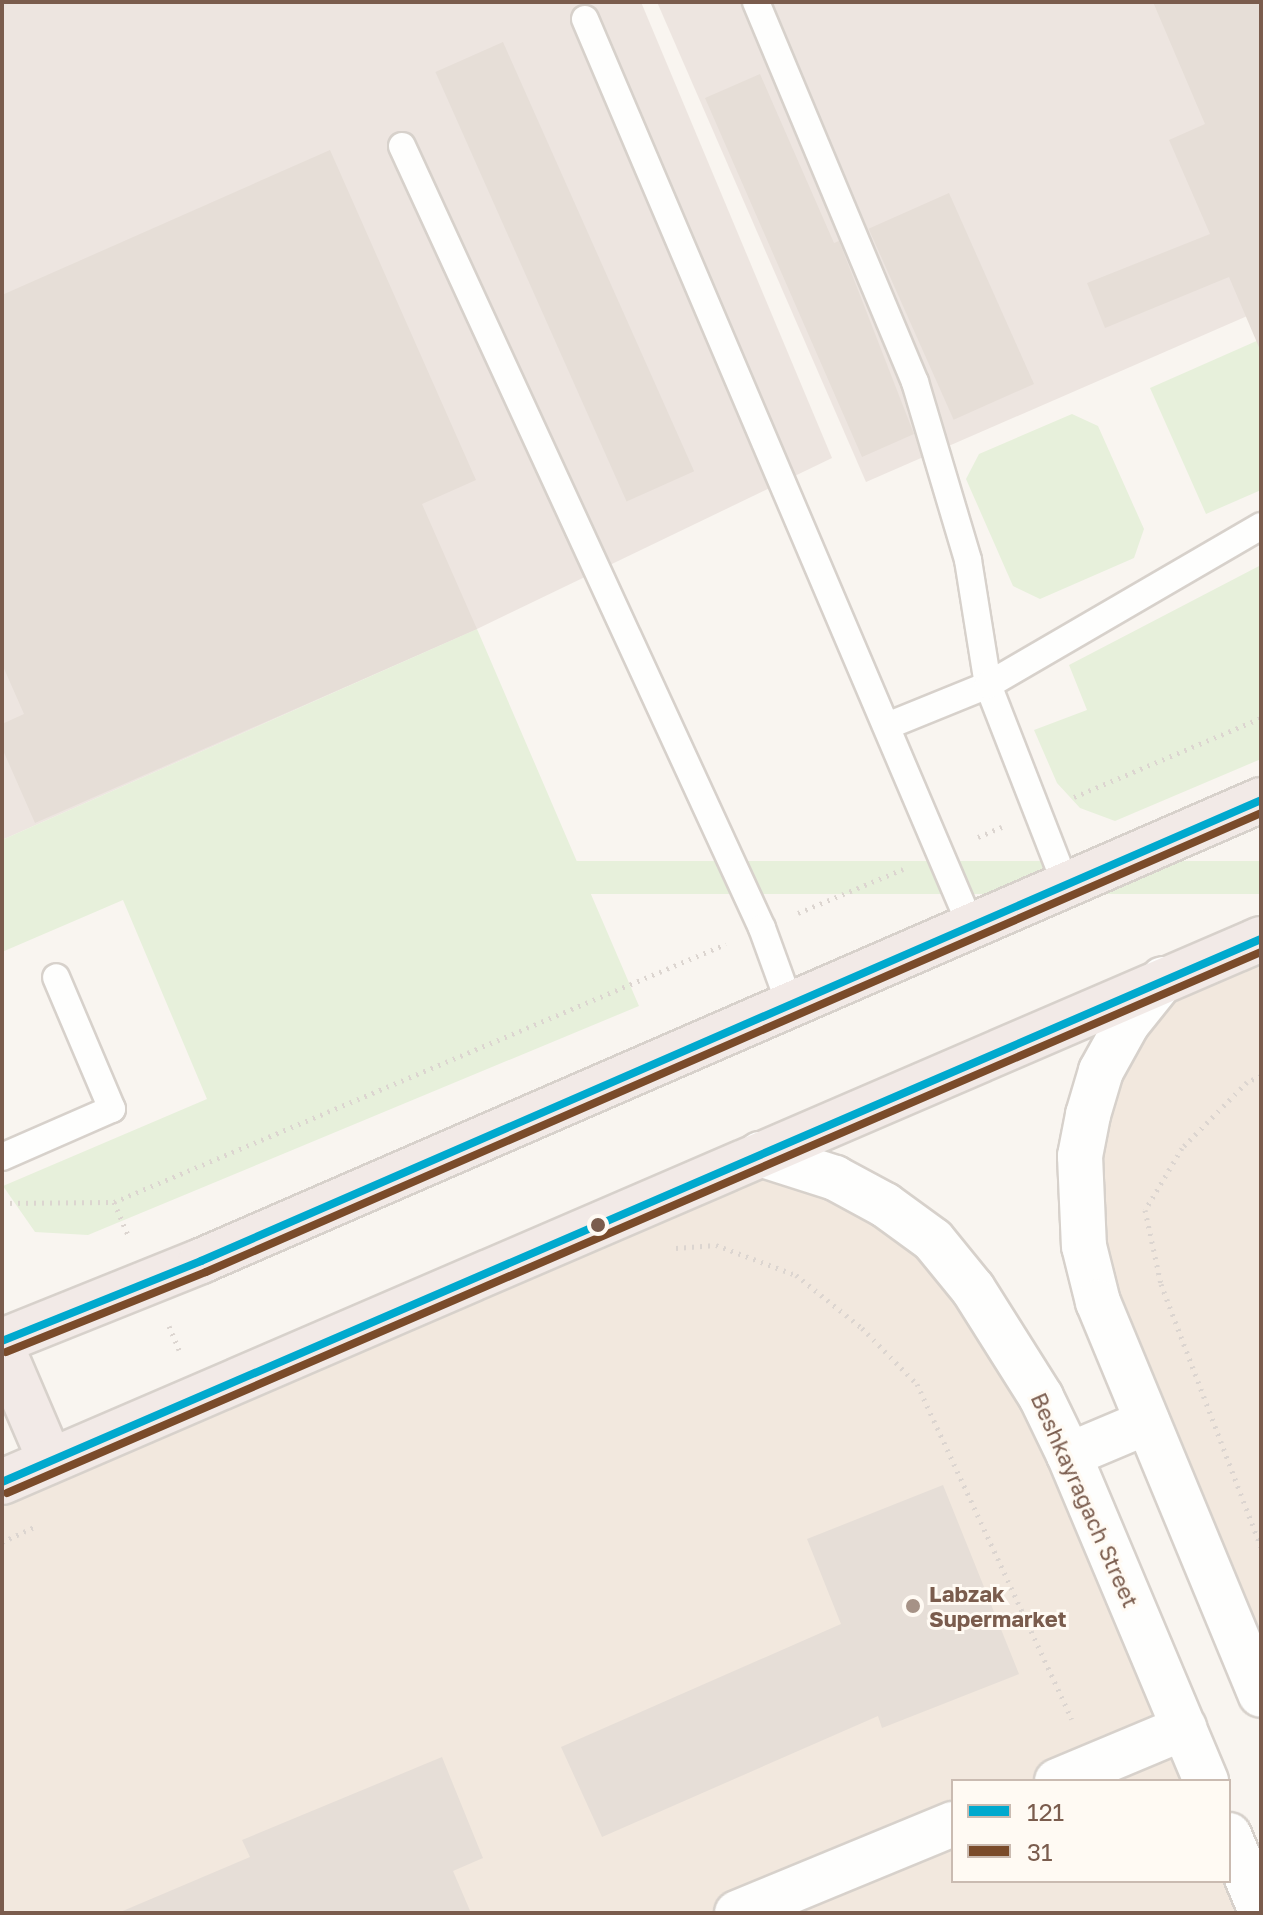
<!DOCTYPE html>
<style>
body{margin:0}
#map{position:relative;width:1263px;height:1915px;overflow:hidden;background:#f9f5f0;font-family:"Golos Text",sans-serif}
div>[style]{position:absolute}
.residential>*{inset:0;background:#f2e8de}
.industrial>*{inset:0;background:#ede5e0}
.green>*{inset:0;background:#e7f0db;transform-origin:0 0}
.building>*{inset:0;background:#e6ded7;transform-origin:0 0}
.path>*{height:5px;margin-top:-2.5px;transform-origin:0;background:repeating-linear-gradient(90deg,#dcd5d0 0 2px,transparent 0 8px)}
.roads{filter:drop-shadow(2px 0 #d7d1cb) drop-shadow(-2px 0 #d7d1cb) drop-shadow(0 2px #d7d1cb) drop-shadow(0 -2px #d7d1cb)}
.lane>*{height:26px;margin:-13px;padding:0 13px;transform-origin:13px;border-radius:13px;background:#fefefd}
.street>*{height:44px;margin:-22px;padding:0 22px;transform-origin:22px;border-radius:22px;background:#fefefd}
.secondary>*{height:44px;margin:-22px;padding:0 22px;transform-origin:22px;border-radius:22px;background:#fefefd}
.highway>*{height:44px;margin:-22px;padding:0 22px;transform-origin:22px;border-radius:22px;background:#f2eae7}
.bus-1>*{height:8px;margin:-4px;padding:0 4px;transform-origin:4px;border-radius:4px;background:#00a9ce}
.bus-2>*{height:8px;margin:-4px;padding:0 4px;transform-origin:4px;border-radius:4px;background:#7a4b2a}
.dots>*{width:22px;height:22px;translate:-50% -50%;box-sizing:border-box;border:4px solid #fffaf3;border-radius:50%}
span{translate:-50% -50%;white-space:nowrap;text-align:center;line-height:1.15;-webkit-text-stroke:6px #fffaf3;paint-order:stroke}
.street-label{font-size:22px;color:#7a5c4d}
.poi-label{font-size:22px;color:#7a5c4d;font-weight:700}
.left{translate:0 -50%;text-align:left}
.frame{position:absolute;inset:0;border:4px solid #7a5c4d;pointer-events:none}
.legend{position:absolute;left:951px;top:1779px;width:280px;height:104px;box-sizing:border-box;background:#fffaf3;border:2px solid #cabbb1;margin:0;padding:10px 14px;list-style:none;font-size:24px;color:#7a5c4d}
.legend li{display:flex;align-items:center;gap:16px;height:40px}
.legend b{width:40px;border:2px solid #cabbb1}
</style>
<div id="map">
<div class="residential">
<i style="clip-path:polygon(1261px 939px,1261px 1695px,1084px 1246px,1127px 1024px)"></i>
<i style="clip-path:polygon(760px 1154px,835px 1178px,973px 1289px,1206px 1781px,953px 1781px,953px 1881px,1229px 1881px,1261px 1913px,2px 1913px,2px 1482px)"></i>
</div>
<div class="industrial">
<i style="clip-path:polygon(2px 2px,641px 2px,832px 458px,477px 629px,2px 840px)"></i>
<i style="clip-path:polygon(657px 2px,1261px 2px,1261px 310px,866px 482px)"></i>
</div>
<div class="green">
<i style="clip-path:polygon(1261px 339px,1261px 490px,1206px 514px,1150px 388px)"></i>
<i style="clip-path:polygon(1072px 414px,1098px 426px,1144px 529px,1134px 558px,1040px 599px,1013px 586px,966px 479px,979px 454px)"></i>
<i style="clip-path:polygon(1261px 565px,1261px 759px,1115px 821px,1080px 808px,1057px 783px,1034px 730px,1087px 710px,1069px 665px)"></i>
<i style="clip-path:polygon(477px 629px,639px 1006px,88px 1235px,35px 1232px,3px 1186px,207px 1099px,123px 900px,2px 952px,2px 840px)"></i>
<i style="left:1261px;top:861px;width:33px;height:1264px;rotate:90deg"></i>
</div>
<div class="building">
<i style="clip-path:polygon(1153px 2px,1261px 2px,1261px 352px,1229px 277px,1105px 328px,1087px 283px,1210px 234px,1169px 140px,1205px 124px)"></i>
<i style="left:503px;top:42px;width:470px;height:74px;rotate:66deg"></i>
<i style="clip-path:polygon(760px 74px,834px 243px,839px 241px,914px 434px,862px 457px,705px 98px)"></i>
<i style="clip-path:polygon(330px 150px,476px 480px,422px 504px,477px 629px,35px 823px,2px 748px,2px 724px,24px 714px,2px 664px,2px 295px)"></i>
<i style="left:949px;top:193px;width:209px;height:88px;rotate:66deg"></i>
<i style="clip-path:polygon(943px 1485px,1019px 1674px,882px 1728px,878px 1716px,602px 1837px,561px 1747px,841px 1624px,807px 1539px)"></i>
<i style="clip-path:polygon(442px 1757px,483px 1858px,453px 1871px,471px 1913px,118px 1913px,250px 1857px,242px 1840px)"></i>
</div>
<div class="path">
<i style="left:1074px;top:797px;width:203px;rotate:-22.9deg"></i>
<i style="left:978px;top:837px;width:26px;rotate:-23deg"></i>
<i style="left:798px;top:913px;width:114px;rotate:-22.7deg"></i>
<i style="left:1261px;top:1076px;width:15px;rotate:157deg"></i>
<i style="left:1247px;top:1082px;width:93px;rotate:134.6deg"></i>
<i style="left:1182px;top:1148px;width:72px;rotate:120.8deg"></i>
<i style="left:1145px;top:1210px;width:76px;rotate:77.8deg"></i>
<i style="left:1161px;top:1284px;width:281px;rotate:69.2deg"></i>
<i style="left:114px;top:1202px;width:38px;rotate:67deg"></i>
<i style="left:2px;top:1203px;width:112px;rotate:-0.5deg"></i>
<i style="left:114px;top:1202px;width:664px;rotate:-22.86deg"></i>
<i style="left:676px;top:1248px;width:40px;rotate:-4.3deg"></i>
<i style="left:716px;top:1245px;width:85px;rotate:20.6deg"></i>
<i style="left:796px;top:1275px;width:85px;rotate:38.8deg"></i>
<i style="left:862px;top:1328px;width:78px;rotate:45.5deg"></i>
<i style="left:917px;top:1384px;width:369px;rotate:65.2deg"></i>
<i style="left:169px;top:1326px;width:26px;rotate:67deg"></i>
<i style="left:2px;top:1542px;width:35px;rotate:-25deg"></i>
</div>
<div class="roads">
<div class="lane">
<i style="left:756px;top:2px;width:412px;rotate:67.3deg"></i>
<i style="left:915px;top:382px;width:186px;rotate:73.4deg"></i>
<i style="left:968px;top:560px;width:127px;rotate:80.9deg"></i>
<i style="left:988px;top:685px;width:109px;rotate:157.9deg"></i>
<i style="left:585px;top:19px;width:986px;rotate:66.95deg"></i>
<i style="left:402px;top:146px;width:861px;rotate:65.28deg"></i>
<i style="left:762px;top:928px;width:82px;rotate:70deg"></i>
<i style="left:1066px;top:885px;width:215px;rotate:-111.3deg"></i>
<i style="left:988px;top:685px;width:316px;rotate:-30.2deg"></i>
<i style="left:2px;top:1157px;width:120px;rotate:-23.6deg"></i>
<i style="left:112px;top:1109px;width:143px;rotate:-113deg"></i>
</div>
<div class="street">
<i style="left:1057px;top:1781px;width:138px;rotate:-22.7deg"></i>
<i style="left:737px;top:1913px;width:234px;rotate:-22.4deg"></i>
</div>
<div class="secondary">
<i style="left:1163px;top:979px;width:58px;rotate:128.7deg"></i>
<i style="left:1127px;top:1024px;width:54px;rotate:119deg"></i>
<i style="left:1101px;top:1071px;width:46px;rotate:106.5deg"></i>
<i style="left:1088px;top:1115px;width:42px;rotate:101deg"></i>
<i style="left:1080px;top:1156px;width:90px;rotate:87.5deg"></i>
<i style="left:1084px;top:1246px;width:58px;rotate:76deg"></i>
<i style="left:1098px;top:1302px;width:425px;rotate:67.5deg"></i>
<i style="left:760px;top:1154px;width:79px;rotate:17.7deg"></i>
<i style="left:835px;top:1178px;width:57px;rotate:28.4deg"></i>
<i style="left:885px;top:1205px;width:59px;rotate:36.1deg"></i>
<i style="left:933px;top:1240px;width:63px;rotate:50.8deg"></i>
<i style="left:973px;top:1289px;width:128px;rotate:57.8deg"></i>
<i style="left:1041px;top:1397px;width:64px;rotate:64.2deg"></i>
<i style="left:1069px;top:1455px;width:354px;rotate:67.2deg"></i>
<i style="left:1069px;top:1455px;width:85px;rotate:-22.9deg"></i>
<i style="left:1229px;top:1835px;width:82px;rotate:67.2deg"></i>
</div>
<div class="highway">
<i style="left:2px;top:1341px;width:214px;rotate:-21.9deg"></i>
<i style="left:201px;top:1261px;width:1156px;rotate:-23.5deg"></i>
<i style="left:2px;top:1348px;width:122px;rotate:66.8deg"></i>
<i style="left:2px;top:1482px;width:1371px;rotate:-23.33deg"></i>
</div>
</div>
<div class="bus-1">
<i style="left:2px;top:1341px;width:214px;rotate:-21.9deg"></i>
<i style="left:201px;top:1261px;width:1156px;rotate:-23.5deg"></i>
<i style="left:2px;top:1482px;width:1371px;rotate:-23.33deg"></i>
</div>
<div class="bus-2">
<i style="left:6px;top:1352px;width:215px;rotate:-21.8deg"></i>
<i style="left:206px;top:1272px;width:1151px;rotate:-23.51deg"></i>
<i style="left:7px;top:1493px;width:1366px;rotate:-23.34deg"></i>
</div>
<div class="dots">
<i style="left:598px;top:1225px;background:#7a5c4d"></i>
<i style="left:913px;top:1606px;background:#a69286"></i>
</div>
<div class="street-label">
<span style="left:1085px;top:1500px;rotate:66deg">Beshkayragach Street</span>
</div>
<div class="poi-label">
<span class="left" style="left:929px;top:1606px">Labzak<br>Supermarket</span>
</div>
<div class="frame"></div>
<ul class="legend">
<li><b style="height:10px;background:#00a9ce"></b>121</li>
<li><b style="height:10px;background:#7a4b2a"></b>31</li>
</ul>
</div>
